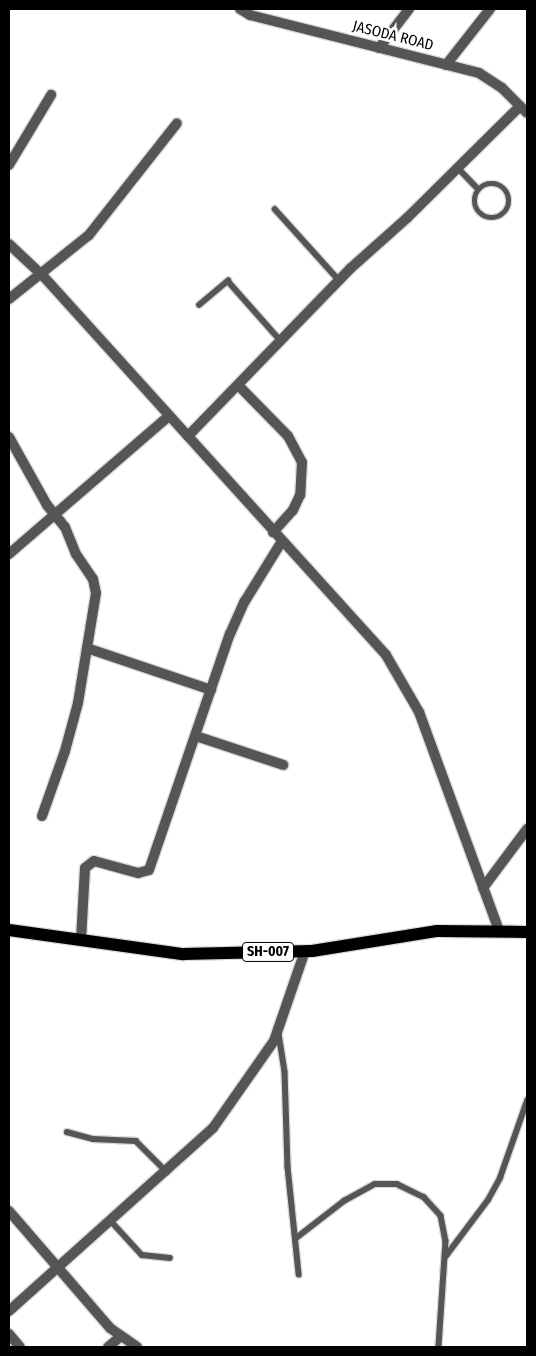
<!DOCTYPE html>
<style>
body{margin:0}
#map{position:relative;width:536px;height:1356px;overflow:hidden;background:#fff;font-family:"Fira Sans Condensed",sans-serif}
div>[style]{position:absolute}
.roads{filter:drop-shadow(1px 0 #dbdbdb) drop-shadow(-1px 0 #dbdbdb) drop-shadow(0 1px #dbdbdb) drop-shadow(0 -1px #dbdbdb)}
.service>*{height:5.5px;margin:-2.75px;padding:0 2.75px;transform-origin:2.75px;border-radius:2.75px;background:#555}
.service>.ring{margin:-2.75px;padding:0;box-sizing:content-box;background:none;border:5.5px solid #555;border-radius:50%}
.minor>*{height:10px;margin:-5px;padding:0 5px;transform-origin:5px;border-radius:5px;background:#555}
.tertiary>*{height:10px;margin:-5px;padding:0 5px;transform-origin:5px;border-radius:5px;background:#555}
.primary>*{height:12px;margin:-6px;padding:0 6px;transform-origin:6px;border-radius:6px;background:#000}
span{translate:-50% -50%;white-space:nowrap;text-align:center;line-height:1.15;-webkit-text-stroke:5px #fff;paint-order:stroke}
.shield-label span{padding:1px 4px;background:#fff;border:1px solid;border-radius:4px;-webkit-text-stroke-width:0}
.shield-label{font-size:14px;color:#000;font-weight:700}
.street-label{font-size:15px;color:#000}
.frame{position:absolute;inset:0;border:10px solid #000;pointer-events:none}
</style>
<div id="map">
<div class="roads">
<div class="service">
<i style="left:458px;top:168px;width:29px;rotate:46deg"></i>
<i class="ring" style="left:475px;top:184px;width:28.5px;height:28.5px"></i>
<i style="left:275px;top:209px;width:96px;rotate:48deg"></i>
<i style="left:199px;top:305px;width:38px;rotate:-40deg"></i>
<i style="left:228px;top:281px;width:81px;rotate:48.5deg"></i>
<i style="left:279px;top:1034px;width:38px;rotate:81deg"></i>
<i style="left:285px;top:1072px;width:95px;rotate:88.2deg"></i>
<i style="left:288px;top:1167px;width:108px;rotate:84.1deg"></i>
<i style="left:67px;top:1132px;width:27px;rotate:15deg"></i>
<i style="left:93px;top:1139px;width:43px;rotate:2.7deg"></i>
<i style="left:136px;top:1141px;width:44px;rotate:45deg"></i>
<i style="left:111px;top:1221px;width:46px;rotate:47.6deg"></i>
<i style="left:142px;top:1255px;width:28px;rotate:6deg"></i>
<i style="left:295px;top:1239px;width:62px;rotate:-37.8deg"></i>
<i style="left:344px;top:1201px;width:35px;rotate:-29deg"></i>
<i style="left:375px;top:1184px;width:22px"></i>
<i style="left:397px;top:1184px;width:30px;rotate:26deg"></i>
<i style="left:424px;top:1197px;width:25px;rotate:48deg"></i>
<i style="left:441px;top:1216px;width:25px;rotate:79deg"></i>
<i style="left:446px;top:1241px;width:106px;rotate:93.8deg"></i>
<i style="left:446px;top:1256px;width:70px;rotate:-53.1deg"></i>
<i style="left:488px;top:1200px;width:25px;rotate:-61deg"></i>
<i style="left:500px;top:1178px;width:82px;rotate:-70.7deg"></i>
</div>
<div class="minor">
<i style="left:379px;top:48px;width:49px;rotate:-52.4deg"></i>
<i style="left:446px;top:65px;width:71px;rotate:-51.8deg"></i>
<i style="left:9px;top:165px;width:82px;rotate:-59deg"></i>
<i style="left:9px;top:244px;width:48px;rotate:43.3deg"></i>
<i style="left:44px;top:277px;width:510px;rotate:47.86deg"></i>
<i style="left:386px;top:655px;width:66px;rotate:59.9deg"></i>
<i style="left:419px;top:712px;width:233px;rotate:69.9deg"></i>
<i style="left:9px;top:299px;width:102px;rotate:-38.7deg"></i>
<i style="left:89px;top:235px;width:142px;rotate:-51.8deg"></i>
<i style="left:239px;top:386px;width:70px;rotate:45.6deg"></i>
<i style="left:288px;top:436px;width:30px;rotate:62deg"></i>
<i style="left:302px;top:462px;width:33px;rotate:93deg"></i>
<i style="left:300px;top:495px;width:17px;rotate:115deg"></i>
<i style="left:293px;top:510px;width:30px;rotate:132deg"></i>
<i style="left:188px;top:436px;width:234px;rotate:-45.9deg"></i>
<i style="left:351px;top:268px;width:75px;rotate:-41.8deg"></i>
<i style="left:407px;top:218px;width:159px;rotate:-44.7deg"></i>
<i style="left:9px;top:437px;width:78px;rotate:60.8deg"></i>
<i style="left:47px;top:505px;width:28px;rotate:51deg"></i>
<i style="left:65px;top:527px;width:29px;rotate:68deg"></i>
<i style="left:76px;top:554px;width:30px;rotate:56deg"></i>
<i style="left:93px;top:579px;width:14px;rotate:78deg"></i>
<i style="left:96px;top:593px;width:111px;rotate:99.3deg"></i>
<i style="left:78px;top:703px;width:50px;rotate:105.2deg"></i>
<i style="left:65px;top:751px;width:69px;rotate:109.5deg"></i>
<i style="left:9px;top:554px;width:211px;rotate:-40.8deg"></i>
<i style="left:87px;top:648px;width:131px;rotate:18.7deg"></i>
<i style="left:196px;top:736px;width:92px;rotate:18.4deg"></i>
<i style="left:483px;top:888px;width:74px;rotate:-53.3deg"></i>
<i style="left:81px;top:940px;width:72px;rotate:-86.8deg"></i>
<i style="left:85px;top:868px;width:11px;rotate:-38deg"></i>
<i style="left:94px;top:861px;width:46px;rotate:15.3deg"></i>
<i style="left:138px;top:873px;width:11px;rotate:-15deg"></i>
<i style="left:149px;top:870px;width:250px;rotate:-71.1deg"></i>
<i style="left:230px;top:634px;width:36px;rotate:-66deg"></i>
<i style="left:245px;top:601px;width:70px;rotate:-58.3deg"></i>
<i style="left:9px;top:1211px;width:155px;rotate:49.2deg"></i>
<i style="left:110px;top:1328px;width:33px;rotate:35deg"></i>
<i style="left:9px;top:1311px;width:274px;rotate:-41.9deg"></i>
<i style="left:213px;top:1128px;width:106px;rotate:-55deg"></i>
<i style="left:274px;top:1041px;width:95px;rotate:-71deg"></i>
<i style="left:9px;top:1334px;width:17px;rotate:50deg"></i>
<i style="left:108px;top:1347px;width:16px;rotate:-40deg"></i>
</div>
<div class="tertiary">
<i style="left:240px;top:9px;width:12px;rotate:31deg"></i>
<i style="left:250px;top:15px;width:236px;rotate:14.2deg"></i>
<i style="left:479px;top:73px;width:27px;rotate:33deg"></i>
<i style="left:502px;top:88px;width:35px;rotate:45deg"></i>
</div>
<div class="primary">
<i style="left:9px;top:930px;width:176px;rotate:7.9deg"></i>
<i style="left:183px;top:954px;width:129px;rotate:-1.3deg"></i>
<i style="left:312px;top:951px;width:127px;rotate:-9.1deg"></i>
<i style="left:437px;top:931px;width:90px;rotate:0.6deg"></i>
</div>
</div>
<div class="shield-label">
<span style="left:268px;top:952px">SH-007</span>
</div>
<div class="street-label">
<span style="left:393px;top:36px;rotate:14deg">JASODA ROAD</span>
</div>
<div class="frame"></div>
</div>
